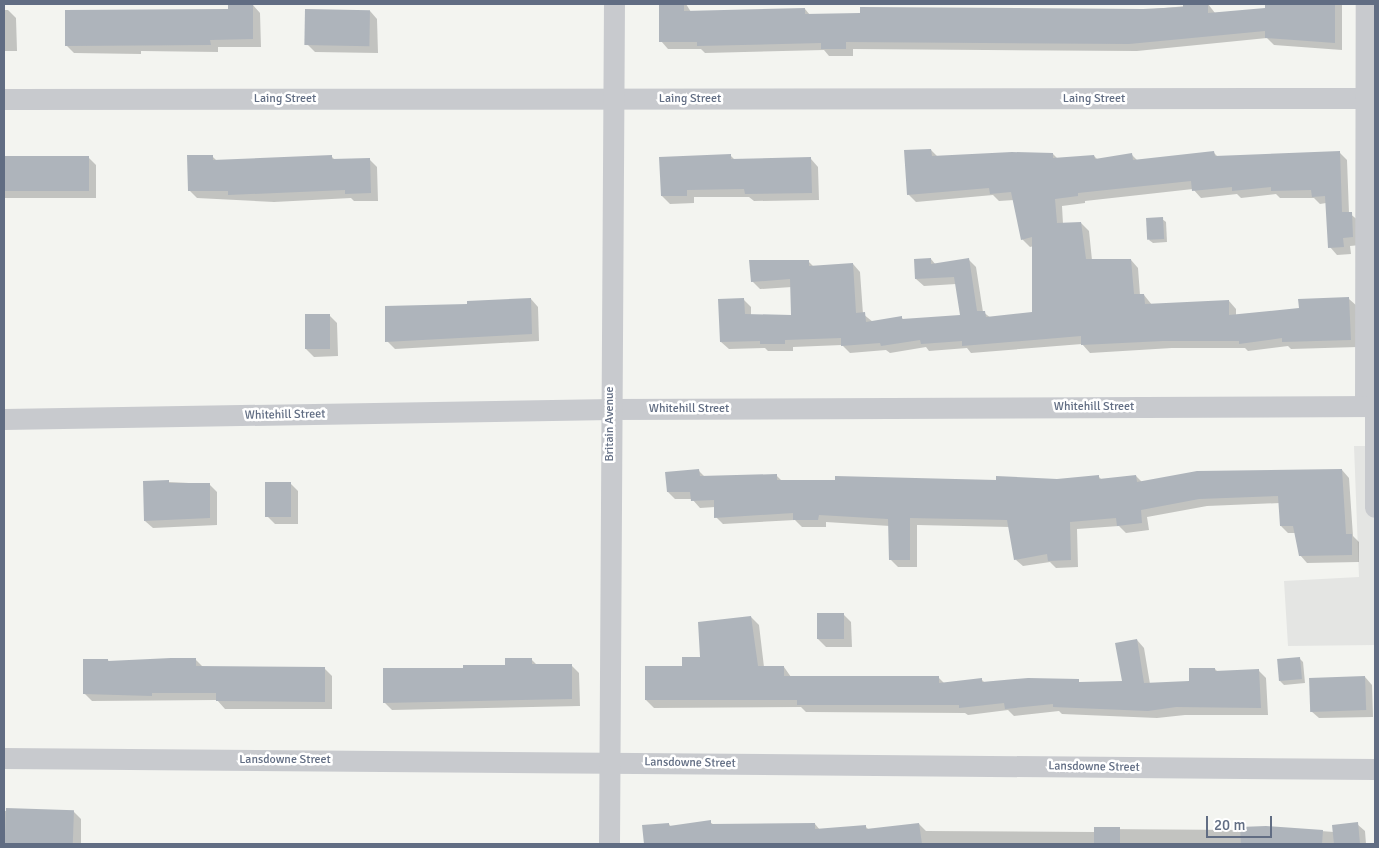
<!DOCTYPE html>
<style>
body{margin:0}
#map{position:relative;width:1379px;height:848px;overflow:hidden;background:#f3f4f0;font-family:Signika,sans-serif}
div>[style]{position:absolute}
.built>*{inset:0;background:#e4e5e3}
.shadow>*{inset:0;background:#0003}
.building>*{inset:0;background:#aeb4bb;transform-origin:0 0}
.minor>*{height:21px;margin:-10.5px;padding:0 10.5px;transform-origin:10.5px;border-radius:10.5px;background:#c8cace}
span{translate:-50% -50%;white-space:nowrap;text-align:center;line-height:1.15;-webkit-text-stroke:5px #fff;paint-order:stroke}
.street-label{font-size:12px;color:#616d83}
.frame{position:absolute;inset:0;border:5px solid #616d83;pointer-events:none}
.scale{position:absolute;left:1206px;top:816px;width:66px;height:22px;box-sizing:border-box;border:2px solid #616d83;border-top:0;padding-left:6px;font-size:15px;line-height:18px;white-space:nowrap;color:#616d83;-webkit-text-stroke:4px #fff;paint-order:stroke}
</style>
<div id="map">
<div class="built">
<i style="clip-path:polygon(1354px 446px,1375px 446px,1375px 645px,1288px 646px,1284px 581px,1359px 577px)"></i>
</div>
<div class="shadow">
<i style="clip-path:polygon(660px 4px,686px 4px,691px 12px,805px 9px,810px 15px,1143px 10px,1208px 4px,1215px 13px,1266px 9px,1266px 4px,1342px 4px,1342px 50px,1274px 45px,1267px 38px,1137px 51px,853px 49px,853px 56px,829px 56px,824px 50px,705px 53px,701px 49px,668px 49px,661px 41px)"></i>
<i style="clip-path:polygon(253px 5px,260px 13px,261px 47px,218px 47px,218px 52px,141px 51px,141px 54px,74px 53px,66px 45px)"></i>
<i style="clip-path:polygon(4px 10px,8px 10px,16px 18px,17px 51px,4px 51px)"></i>
<i style="clip-path:polygon(370px 11px,377px 19px,378px 53px,315px 52px,307px 44px)"></i>
<i style="clip-path:polygon(931px 150px,938px 157px,1053px 154px,1058px 159px,1094px 156px,1098px 160px,1132px 155px,1138px 161px,1214px 153px,1218px 157px,1339px 152px,1347px 160px,1349px 213px,1359px 221px,1360px 245px,1350px 246px,1351px 254px,1337px 255px,1330px 247px,1326px 203px,1320px 204px,1314px 198px,1280px 198px,1276px 194px,1241px 198px,1237px 194px,1201px 198px,1193px 189px,1085px 201px,1085px 203px,1062px 206px,1063px 224px,1081px 223px,1089px 231px,1092px 260px,1131px 260px,1138px 268px,1140px 295px,1144px 295px,1152px 305px,1229px 301px,1236px 309px,1236px 316px,1300px 309px,1349px 299px,1357px 306px,1358px 347px,1291px 349px,1288px 346px,1248px 351px,1245px 348px,1172px 348px,1090px 353px,1082px 344px,971px 353px,967px 348px,929px 351px,926px 347px,890px 353px,886px 350px,850px 353px,842px 345px,793px 347px,793px 351px,768px 351px,765px 348px,729px 349px,721px 342px,743px 299px,751px 307px,751px 316px,792px 317px,792px 287px,760px 289px,752px 281px,808px 261px,814px 267px,853px 264px,860px 272px,863px 314px,873px 322px,901px 317px,904px 320px,961px 316px,956px 284px,924px 286px,916px 279px,931px 259px,936px 265px,968px 259px,976px 267px,983px 312px,991px 318px,1034px 313px,1034px 246px,1030px 247px,1022px 239px,1014px 200px,999px 201px,993px 195px,916px 202px,908px 194px)"></i>
<i style="clip-path:polygon(730px 155px,735px 160px,811px 159px,818px 167px,819px 200px,754px 201px,749px 197px,694px 197px,694px 203px,670px 204px,662px 196px)"></i>
<i style="clip-path:polygon(212px 156px,217px 161px,332px 157px,335px 160px,369px 159px,377px 167px,378px 201px,354px 201px,351px 198px,274px 202px,197px 198px,189px 190px)"></i>
<i style="clip-path:polygon(4px 157px,88px 157px,96px 165px,96px 198px,4px 198px)"></i>
<i style="clip-path:polygon(1162px 219px,1166px 222px,1167px 242px,1153px 243px,1149px 240px)"></i>
<i style="clip-path:polygon(531px 299px,538px 307px,539px 341px,395px 349px,387px 341px,469px 306px)"></i>
<i style="clip-path:polygon(329px 315px,337px 323px,338px 356px,314px 357px,306px 349px)"></i>
<i style="clip-path:polygon(1342px 470px,1349px 478px,1353px 536px,1359px 542px,1359px 562px,1307px 563px,1300px 555px,1296px 533px,1288px 533px,1281px 526px,1280px 503px,1207px 506px,1147px 517px,1149px 530px,1126px 533px,1119px 526px,1077px 529px,1078px 567px,1056px 568px,1050px 562px,1023px 566px,1015px 559px,1010px 527px,917px 525px,917px 567px,898px 567px,890px 559px,890px 526px,826px 522px,826px 527px,802px 527px,795px 520px,723px 524px,716px 517px,715px 507px,700px 508px,692px 499px,675px 499px,668px 492px,699px 471px,705px 477px,776px 475px,782px 481px,1057px 480px,1098px 476px,1102px 480px,1136px 476px,1142px 482px)"></i>
<i style="clip-path:polygon(169px 482px,209px 484px,217px 492px,217px 525px,153px 528px,145px 521px)"></i>
<i style="clip-path:polygon(290px 483px,298px 491px,298px 524px,275px 524px,267px 516px)"></i>
<i style="clip-path:polygon(843px 614px,851px 622px,852px 647px,826px 647px,818px 639px)"></i>
<i style="clip-path:polygon(751px 617px,759px 625px,764px 667px,784px 667px,791px 677px,938px 677px,945px 684px,981px 679px,985px 683px,1124px 682px,1137px 640px,1144px 648px,1150px 684px,1191px 682px,1215px 669px,1218px 672px,1258px 670px,1266px 678px,1268px 715px,1185px 715px,1157px 718px,1062px 714px,1059px 711px,1014px 716px,1008px 710px,968px 715px,965px 713px,806px 712px,801px 707px,654px 708px,646px 700px,684px 667px,701px 658px)"></i>
<i style="clip-path:polygon(195px 659px,203px 667px,324px 668px,332px 676px,332px 709px,225px 709px,217px 700px,92px 701px,84px 693px,108px 660px,110px 663px)"></i>
<i style="clip-path:polygon(531px 659px,537px 665px,571px 665px,579px 673px,580px 706px,392px 710px,384px 702px,465px 669px,506px 666px)"></i>
<i style="clip-path:polygon(1300px 659px,1303px 662px,1305px 683px,1284px 685px,1280px 681px)"></i>
<i style="clip-path:polygon(1365px 677px,1372px 685px,1373px 717px,1319px 718px,1311px 711px)"></i>
<i style="clip-path:polygon(4px 811px,73px 811px,81px 819px,81px 844px,4px 844px)"></i>
<i style="clip-path:polygon(710px 822px,714px 825px,815px 824px,820px 830px,865px 826px,869px 830px,919px 824px,926px 831px,1095px 832px,1095px 829px,1240px 830px,1266px 827px,1334px 832px,1357px 824px,1365px 831px,1366px 844px,645px 844px,644px 826px,669px 824px,671px 827px)"></i>
</div>
<div class="building">
<i style="clip-path:polygon(228px 4px,253px 4px,253px 39px,210px 40px,211px 45px,65px 46px,65px 10px,228px 9px)"></i>
<i style="clip-path:polygon(659px 4px,684px 4px,684px 11px,805px 8px,805px 14px,860px 13px,860px 7px,1143px 9px,1183px 7px,1183px 4px,1208px 4px,1208px 13px,1265px 8px,1265px 4px,1335px 4px,1335px 43px,1265px 38px,1265px 31px,1129px 44px,846px 42px,846px 49px,821px 49px,821px 43px,697px 46px,697px 42px,659px 42px)"></i>
<i style="left:305px;top:9px;width:65px;height:36px;rotate:1deg"></i>
<i style="clip-path:polygon(931px 149px,932px 156px,1012px 152px,1053px 153px,1053px 158px,1094px 155px,1095px 159px,1132px 153px,1133px 160px,1214px 151px,1215px 156px,1340px 151px,1342px 212px,1352px 212px,1353px 237px,1343px 238px,1344px 247px,1328px 248px,1325px 196px,1312px 197px,1311px 190px,1271px 191px,1271px 187px,1232px 191px,1232px 187px,1192px 191px,1191px 181px,1078px 193px,1078px 196px,1055px 199px,1057px 223px,1081px 222px,1086px 259px,1131px 259px,1134px 294px,1144px 294px,1145px 304px,1229px 300px,1229px 315px,1299px 308px,1298px 299px,1349px 297px,1351px 340px,1282px 342px,1282px 338px,1239px 344px,1239px 341px,1163px 341px,1081px 345px,1081px 336px,962px 346px,962px 341px,921px 344px,920px 340px,881px 346px,880px 343px,841px 346px,841px 338px,785px 340px,785px 344px,760px 344px,760px 341px,720px 342px,718px 299px,744px 298px,745px 314px,791px 315px,790px 279px,751px 282px,749px 260px,809px 260px,809px 266px,853px 263px,856px 313px,865px 312px,866px 322px,902px 316px,902px 319px,960px 315px,954px 277px,915px 279px,914px 259px,931px 258px,931px 264px,969px 258px,977px 311px,985px 311px,986px 317px,1032px 312px,1032px 237px,1021px 240px,1011px 192px,990px 194px,989px 188px,907px 195px,904px 150px)"></i>
<i style="clip-path:polygon(731px 154px,731px 159px,811px 157px,812px 193px,745px 194px,744px 189px,687px 190px,687px 196px,661px 196px,659px 157px)"></i>
<i style="clip-path:polygon(187px 155px,213px 155px,213px 160px,332px 155px,332px 159px,370px 158px,371px 193px,345px 194px,345px 190px,228px 195px,228px 191px,188px 191px)"></i>
<i style="left:89px;top:156px;width:35px;height:85px;rotate:90deg"></i>
<i style="left:1163px;top:217px;width:22px;height:17px;rotate:87deg"></i>
<i style="clip-path:polygon(531px 298px,532px 334px,385px 342px,385px 306px,467px 304px,467px 301px)"></i>
<i style="left:305px;top:314px;width:25px;height:35px"></i>
<i style="clip-path:polygon(699px 469px,700px 476px,777px 474px,777px 480px,835px 480px,835px 476px,996px 480px,996px 476px,1057px 479px,1099px 475px,1099px 479px,1136px 475px,1137px 482px,1197px 471px,1342px 469px,1346px 534px,1352px 534px,1352px 555px,1299px 556px,1293px 526px,1280px 526px,1278px 496px,1199px 499px,1141px 510px,1142px 523px,1117px 526px,1116px 518px,1070px 522px,1071px 560px,1048px 561px,1047px 554px,1014px 560px,1007px 520px,910px 518px,910px 560px,889px 560px,888px 519px,819px 515px,818px 520px,793px 520px,793px 513px,714px 518px,714px 500px,691px 501px,690px 492px,667px 492px,665px 472px)"></i>
<i style="clip-path:polygon(169px 480px,169px 483px,210px 483px,210px 518px,144px 521px,143px 481px)"></i>
<i style="left:265px;top:482px;width:26px;height:35px"></i>
<i style="left:817px;top:613px;width:27px;height:26px"></i>
<i style="clip-path:polygon(751px 616px,758px 666px,784px 666px,784px 676px,939px 676px,939px 683px,982px 678px,982px 682px,1028px 678px,1079px 679px,1079px 682px,1122px 681px,1115px 643px,1137px 639px,1144px 683px,1189px 681px,1189px 668px,1215px 668px,1215px 671px,1259px 669px,1261px 708px,1176px 707px,1148px 711px,1053px 707px,1053px 704px,1005px 709px,1004px 703px,959px 708px,959px 705px,797px 705px,797px 700px,645px 700px,645px 666px,682px 666px,682px 657px,700px 657px,698px 622px)"></i>
<i style="left:1300px;top:657px;width:22px;height:23px;rotate:85deg"></i>
<i style="clip-path:polygon(171px 658px,196px 658px,196px 666px,325px 667px,325px 702px,216px 701px,216px 693px,152px 693px,152px 696px,83px 694px,83px 659px,108px 659px,108px 661px)"></i>
<i style="clip-path:polygon(505px 658px,532px 658px,532px 664px,572px 664px,572px 699px,383px 703px,383px 668px,463px 668px,463px 665px,505px 665px)"></i>
<i style="left:1365px;top:676px;width:34px;height:56px;rotate:88deg"></i>
<i style="left:6px;top:808px;width:68px;height:36px;rotate:2deg"></i>
<i style="clip-path:polygon(711px 820px,711px 824px,815px 823px,815px 829px,866px 825px,866px 829px,919px 823px,922px 844px,644px 844px,642px 825px,669px 823px,669px 826px)"></i>
<i style="clip-path:polygon(1358px 822px,1360px 844px,1334px 844px,1332px 825px)"></i>
<i style="clip-path:polygon(1266px 826px,1323px 830px,1322px 844px,1241px 844px,1240px 827px)"></i>
<i style="left:1094px;top:827px;width:26px;height:17px"></i>
</div>
<div class="minor">
<i style="left:4px;top:99px;width:1371px;rotate:-0.04deg"></i>
<i style="left:1365px;top:406px;width:402px;rotate:-89.9deg"></i>
<i style="left:1375px;top:406px;width:101px;rotate:90deg"></i>
<i style="left:4px;top:419px;width:607px;rotate:-0.94deg"></i>
<i style="left:611px;top:409px;width:764px;rotate:-0.22deg"></i>
<i style="left:4px;top:758px;width:1371px;rotate:0.46deg"></i>
<i style="left:609px;top:844px;width:840px;rotate:-89.66deg"></i>
</div>
<div class="street-label">
<span style="left:285px;top:99px">Laing Street</span>
<span style="left:690px;top:99px">Laing Street</span>
<span style="left:1094px;top:99px">Laing Street</span>
<span style="left:1094px;top:407px">Whitehill Street</span>
<span style="left:689px;top:409px">Whitehill Street</span>
<span style="left:285px;top:415px;rotate:-1deg">Whitehill Street</span>
<span style="left:610px;top:424px;rotate:-90deg">Britain Avenue</span>
<span style="left:285px;top:760px">Lansdowne Street</span>
<span style="left:690px;top:763px;rotate:1deg">Lansdowne Street</span>
<span style="left:1094px;top:767px;rotate:1deg">Lansdowne Street</span>
</div>
<div class="frame"></div>
<div class="scale">20 m</div>
</div>
